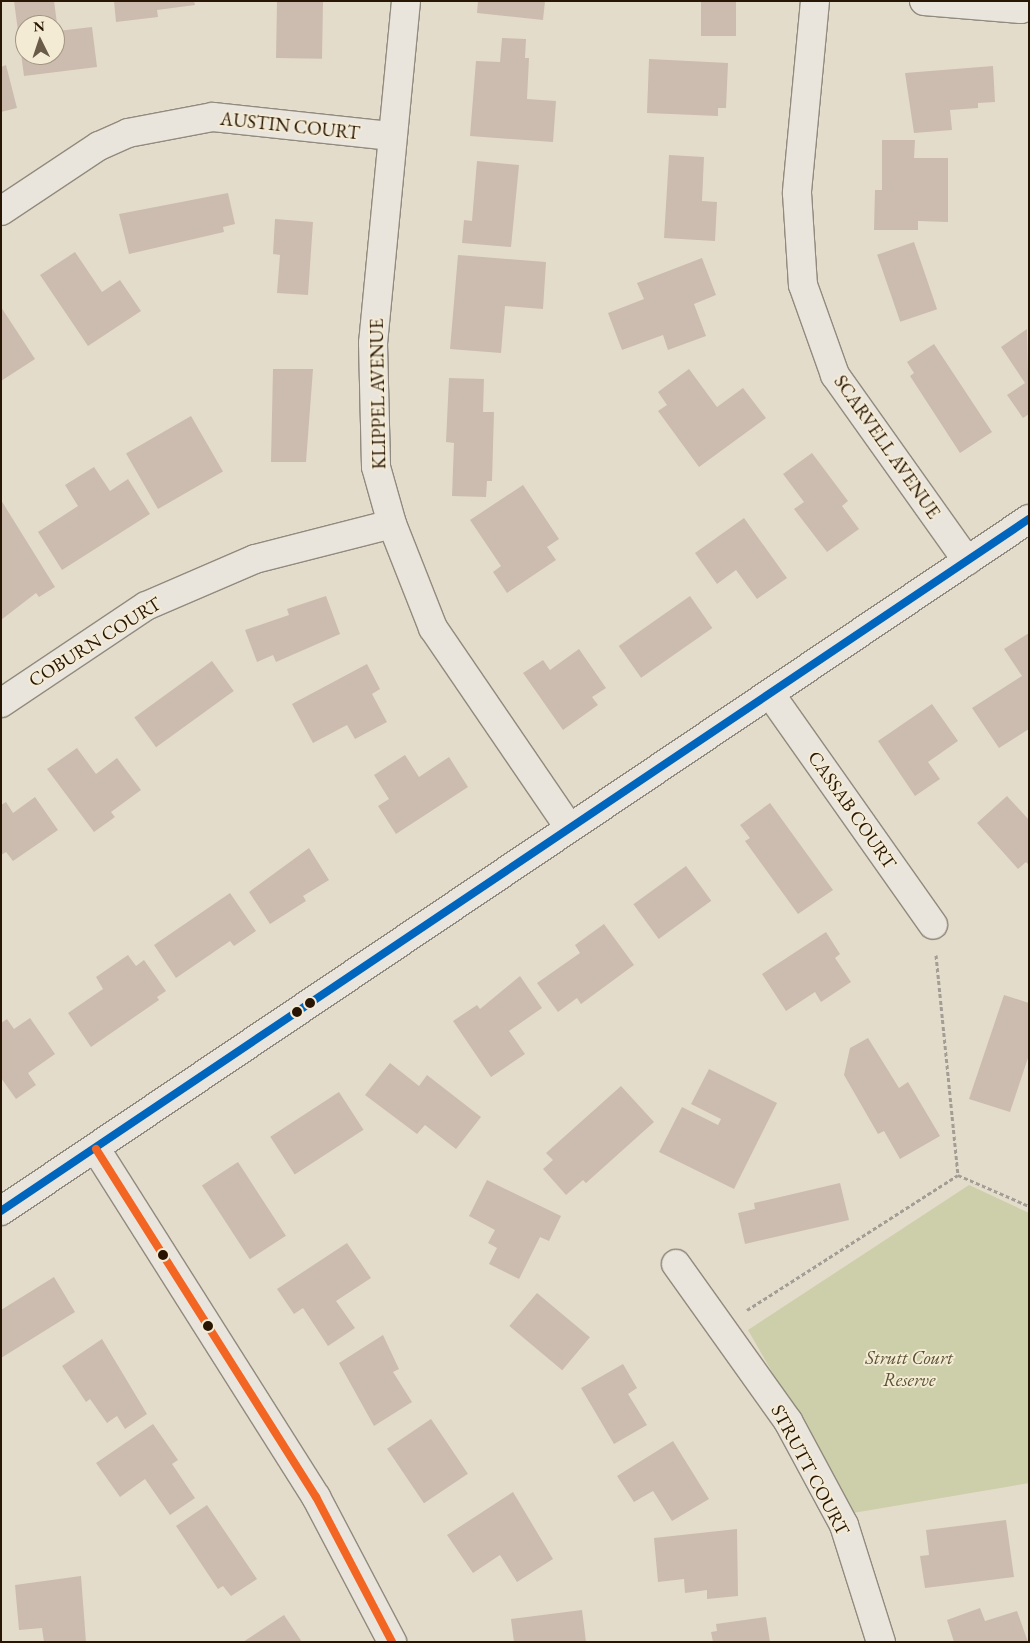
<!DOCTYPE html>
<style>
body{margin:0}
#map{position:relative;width:1030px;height:1643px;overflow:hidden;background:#e4dcca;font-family:"EB Garamond",serif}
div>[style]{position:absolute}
.green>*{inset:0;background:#cdceaa}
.building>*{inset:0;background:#cbbcaf;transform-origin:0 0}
.path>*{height:3px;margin-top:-1.5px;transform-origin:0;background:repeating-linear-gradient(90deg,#a39e95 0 4px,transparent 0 6.5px)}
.roads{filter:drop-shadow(1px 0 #918a7e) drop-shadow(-1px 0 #918a7e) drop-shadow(0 1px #918a7e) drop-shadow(0 -1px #918a7e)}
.minor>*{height:28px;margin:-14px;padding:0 14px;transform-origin:14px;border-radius:14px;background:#e9e5dc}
.bus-1>*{height:8px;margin:-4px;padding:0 4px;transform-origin:4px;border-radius:4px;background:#0065bd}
.bus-2>*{height:8px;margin:-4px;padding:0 4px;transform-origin:4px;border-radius:4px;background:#f26522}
.dots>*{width:14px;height:14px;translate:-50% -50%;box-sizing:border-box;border:2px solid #f4ebd5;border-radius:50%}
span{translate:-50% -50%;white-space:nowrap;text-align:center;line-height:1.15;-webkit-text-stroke:4px #f4ebd5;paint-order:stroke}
.street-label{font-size:19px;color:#281503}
.park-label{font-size:19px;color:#5b5234;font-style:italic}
.frame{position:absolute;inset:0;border:2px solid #281503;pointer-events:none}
.north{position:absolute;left:15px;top:15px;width:50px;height:50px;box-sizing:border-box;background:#f4ebd5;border:1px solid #a29581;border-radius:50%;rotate:356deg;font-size:14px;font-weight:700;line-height:20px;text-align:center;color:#281503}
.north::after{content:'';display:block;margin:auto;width:18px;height:22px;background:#6a5b49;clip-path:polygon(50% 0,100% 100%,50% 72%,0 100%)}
</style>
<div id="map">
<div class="green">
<i style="clip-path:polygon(969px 1185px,1029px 1213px,1029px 1483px,853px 1513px,748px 1330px)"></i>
</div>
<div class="building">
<i style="clip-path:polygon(evenodd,14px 1px,54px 1px,58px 31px,92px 27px,97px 67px,24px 76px,14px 1px,25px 25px,55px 25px,55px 55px,25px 55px,25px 25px)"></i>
<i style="clip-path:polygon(114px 1px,194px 1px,195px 5px,157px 10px,158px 17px,116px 22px)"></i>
<i style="left:277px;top:1px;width:46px;height:57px;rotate:1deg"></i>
<i style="clip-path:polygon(478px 1px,545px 1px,543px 20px,477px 13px)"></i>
<i style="left:701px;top:1px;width:35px;height:35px"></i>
<i style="clip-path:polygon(502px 38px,526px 39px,525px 58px,529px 58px,527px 99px,556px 101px,553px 142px,470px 136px,476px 61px,500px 62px)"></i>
<i style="clip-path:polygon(649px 59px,728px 63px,726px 108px,718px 108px,718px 116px,647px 113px)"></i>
<i style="clip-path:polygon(6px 65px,17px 108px,1px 112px,1px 67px)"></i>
<i style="clip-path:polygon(993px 66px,995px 102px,978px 103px,978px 108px,950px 110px,952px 130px,914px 133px,905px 73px)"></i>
<i style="clip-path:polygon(882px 140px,915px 140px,914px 158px,948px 158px,948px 222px,918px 221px,918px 230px,874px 230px,875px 190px,882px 190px)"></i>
<i style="clip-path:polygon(669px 155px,704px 157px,702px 201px,717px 202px,715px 241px,664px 238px)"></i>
<i style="clip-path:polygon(477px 161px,519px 165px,511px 247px,462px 243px,464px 220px,472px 221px)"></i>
<i style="clip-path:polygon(228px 193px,235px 224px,223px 227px,224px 232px,129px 254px,119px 214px)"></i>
<i style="clip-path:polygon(275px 219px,313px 222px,308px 295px,277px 293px,280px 255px,273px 254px)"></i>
<i style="left:914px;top:242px;width:71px;height:39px;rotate:71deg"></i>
<i style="clip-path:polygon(75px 252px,102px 292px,120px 280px,141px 311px,88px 346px,40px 275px)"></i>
<i style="clip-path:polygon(458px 255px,546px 262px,543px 309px,505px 306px,501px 353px,450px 349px)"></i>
<i style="clip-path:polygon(702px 258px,716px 295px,694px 304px,706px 336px,668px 350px,663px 335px,622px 350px,608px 313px,644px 299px,637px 283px)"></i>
<i style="clip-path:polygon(1px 307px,35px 359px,1px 381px)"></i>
<i style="clip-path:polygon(1027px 329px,1029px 414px,1023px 418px,1007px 395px,1025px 383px,1001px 347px)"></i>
<i style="clip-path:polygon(934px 344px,992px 432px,960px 453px,910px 376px,914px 373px,907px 362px)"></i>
<i style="clip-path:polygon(273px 369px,313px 369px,306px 462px,271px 462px)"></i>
<i style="clip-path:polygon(689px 369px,717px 407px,743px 388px,766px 418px,699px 467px,658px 411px,667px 405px,658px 392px)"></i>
<i style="clip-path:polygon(449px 378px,484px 379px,483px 412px,494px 412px,492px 481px,487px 481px,486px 497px,452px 496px,454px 443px,446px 442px)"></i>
<i style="left:191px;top:416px;width:64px;height:75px;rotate:60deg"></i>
<i style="clip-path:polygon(812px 453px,848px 501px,842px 506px,859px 529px,827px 552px,794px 509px,804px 502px,783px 474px)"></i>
<i style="clip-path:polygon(94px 467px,110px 491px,128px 479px,150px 514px,62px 570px,38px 532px,78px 506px,65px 485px)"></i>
<i style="clip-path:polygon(523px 485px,559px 539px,547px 547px,556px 560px,507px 593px,493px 572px,501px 566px,470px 520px)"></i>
<i style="clip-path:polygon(1px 500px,55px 587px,39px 597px,36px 593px,1px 620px)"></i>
<i style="clip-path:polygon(744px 518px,787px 578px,757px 599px,736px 570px,717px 584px,695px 553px)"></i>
<i style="clip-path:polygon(326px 596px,340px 634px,276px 662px,273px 655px,257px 662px,245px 630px,289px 615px,287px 609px)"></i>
<i style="left:690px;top:596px;width:39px;height:87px;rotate:55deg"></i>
<i style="clip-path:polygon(1029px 633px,1029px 729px,999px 748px,972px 708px,1022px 676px,1004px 649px)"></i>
<i style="clip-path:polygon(579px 649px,606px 688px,592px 697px,598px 705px,563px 730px,523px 673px,543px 660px,550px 670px)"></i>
<i style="left:212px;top:661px;width:37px;height:96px;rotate:54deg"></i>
<i style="clip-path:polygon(367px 664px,380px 689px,372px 694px,387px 722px,355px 739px,347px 725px,313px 743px,292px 704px)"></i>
<i style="clip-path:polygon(932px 704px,958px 741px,928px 762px,940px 779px,915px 796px,878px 741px)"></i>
<i style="clip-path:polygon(77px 748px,96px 774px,117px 758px,141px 790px,111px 812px,115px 817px,94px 832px,47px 769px)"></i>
<i style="clip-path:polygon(405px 755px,419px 777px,449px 757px,468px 787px,396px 834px,378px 806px,389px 799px,374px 775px)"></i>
<i style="clip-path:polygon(1007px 796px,1029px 820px,1029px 865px,1026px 862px,1018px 869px,977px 823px)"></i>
<i style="clip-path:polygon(35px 797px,58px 830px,13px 861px,6px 852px,1px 855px,1px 805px,6px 802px,13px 813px)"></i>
<i style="clip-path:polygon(770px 803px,833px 890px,798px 914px,745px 841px,750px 838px,740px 825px)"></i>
<i style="clip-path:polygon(309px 848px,329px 880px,303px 896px,306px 901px,270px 924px,249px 892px)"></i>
<i style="left:686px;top:866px;width:43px;height:65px;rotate:54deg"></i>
<i style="clip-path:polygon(230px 893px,256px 931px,234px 946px,230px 941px,176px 978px,154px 945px)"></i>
<i style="clip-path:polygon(604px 924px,634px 965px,581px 1004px,577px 998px,558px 1012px,537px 983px,580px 953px,575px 945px)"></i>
<i style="clip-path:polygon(826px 932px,840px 954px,835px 958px,851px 982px,821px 1002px,815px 992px,786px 1011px,762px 974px)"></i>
<i style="clip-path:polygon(128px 955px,136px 966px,144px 960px,166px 991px,157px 997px,159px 1000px,91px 1047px,68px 1013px,103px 989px,96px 977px)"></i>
<i style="clip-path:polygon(520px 976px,542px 1008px,509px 1031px,525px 1054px,491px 1077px,453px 1021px,477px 1005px,480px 1009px)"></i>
<i style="clip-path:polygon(1004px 995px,1029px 1003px,1029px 1055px,1010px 1112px,969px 1099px)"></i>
<i style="clip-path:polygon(30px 1018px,55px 1054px,28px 1073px,36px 1085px,16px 1099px,1px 1078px,1px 1023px,7px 1019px,14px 1029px)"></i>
<i style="clip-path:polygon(868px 1038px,899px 1088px,908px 1082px,940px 1136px,900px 1159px,884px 1131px,878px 1134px,844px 1075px,850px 1048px)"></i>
<i style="clip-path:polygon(390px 1063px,419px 1086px,427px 1075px,481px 1117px,456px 1149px,425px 1125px,417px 1134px,365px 1095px)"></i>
<i style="clip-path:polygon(709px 1069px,777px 1103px,734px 1189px,659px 1152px,682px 1107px,718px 1125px,721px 1119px,691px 1104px)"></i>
<i style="clip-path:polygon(621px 1086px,654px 1122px,586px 1183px,583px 1180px,566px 1195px,543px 1169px,553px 1160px,546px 1153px)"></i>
<i style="left:339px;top:1092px;width:45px;height:82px;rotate:57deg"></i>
<i style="left:238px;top:1162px;width:88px;height:43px;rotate:57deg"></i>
<i style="clip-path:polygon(487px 1180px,561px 1216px,549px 1241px,540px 1237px,519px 1279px,489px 1264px,497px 1248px,488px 1243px,495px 1230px,469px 1216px)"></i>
<i style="clip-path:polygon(840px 1183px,849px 1220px,745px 1244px,738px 1213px,755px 1209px,754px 1203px)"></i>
<i style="clip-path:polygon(347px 1243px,371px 1278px,336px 1301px,355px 1328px,328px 1346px,303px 1308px,294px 1314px,277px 1289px)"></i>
<i style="clip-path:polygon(54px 1277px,75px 1312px,1px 1358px,1px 1310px)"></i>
<i style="left:537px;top:1293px;width:69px;height:43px;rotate:40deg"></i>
<i style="clip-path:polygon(383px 1335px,399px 1369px,393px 1372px,412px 1402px,374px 1426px,339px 1363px)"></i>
<i style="clip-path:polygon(102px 1339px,147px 1414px,125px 1429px,117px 1416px,107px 1423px,90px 1399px,86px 1402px,62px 1366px)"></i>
<i style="clip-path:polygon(623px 1364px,637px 1388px,628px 1394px,647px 1425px,614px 1444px,581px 1388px)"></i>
<i style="left:431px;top:1419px;width:66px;height:53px;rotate:56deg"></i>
<i style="clip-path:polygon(153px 1424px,178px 1460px,172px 1464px,195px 1498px,170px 1515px,145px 1479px,120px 1497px,96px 1463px)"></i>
<i style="clip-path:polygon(673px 1441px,709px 1499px,672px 1521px,653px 1491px,634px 1502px,617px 1476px)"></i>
<i style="clip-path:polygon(513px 1492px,553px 1559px,517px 1582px,500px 1555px,473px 1573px,447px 1535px)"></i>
<i style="clip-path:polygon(207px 1505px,257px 1579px,231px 1596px,223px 1586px,218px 1589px,176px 1526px)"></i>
<i style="clip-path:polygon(1006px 1520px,1014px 1577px,925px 1588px,920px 1556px,929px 1555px,926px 1530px)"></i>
<i style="clip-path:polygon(737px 1529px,738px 1596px,707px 1599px,707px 1590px,685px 1593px,684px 1579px,658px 1582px,654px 1538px)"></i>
<i style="clip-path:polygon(81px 1576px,86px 1642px,44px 1642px,42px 1628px,19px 1630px,15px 1585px)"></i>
<i style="clip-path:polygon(980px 1608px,985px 1621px,1017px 1611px,1028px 1642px,954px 1642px,947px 1620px)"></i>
<i style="clip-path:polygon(582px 1610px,586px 1642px,514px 1642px,511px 1619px)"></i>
<i style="clip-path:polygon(284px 1615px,302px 1642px,243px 1642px)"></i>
<i style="clip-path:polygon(766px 1617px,770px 1642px,713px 1642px,711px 1632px,717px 1631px,716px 1624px)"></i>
</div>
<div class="path">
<i style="left:936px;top:955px;width:221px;rotate:84.3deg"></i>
<i style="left:747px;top:1310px;width:250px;rotate:-32.6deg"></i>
<i style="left:958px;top:1175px;width:77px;rotate:23.6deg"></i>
</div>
<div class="roads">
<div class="minor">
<i style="left:406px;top:1px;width:344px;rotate:95.5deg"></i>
<i style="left:373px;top:343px;width:124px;rotate:88.6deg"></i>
<i style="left:376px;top:467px;width:59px;rotate:74.3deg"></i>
<i style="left:392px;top:524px;width:112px;rotate:68.5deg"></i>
<i style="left:433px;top:628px;width:241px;rotate:55.7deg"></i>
<i style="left:815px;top:1px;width:193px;rotate:95.4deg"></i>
<i style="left:797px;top:193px;width:92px;rotate:86.3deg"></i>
<i style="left:803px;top:285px;width:96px;rotate:70.4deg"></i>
<i style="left:835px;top:375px;width:228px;rotate:54.6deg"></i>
<i style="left:924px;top:1px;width:97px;rotate:4.7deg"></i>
<i style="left:1021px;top:9px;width:9px;rotate:-21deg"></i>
<i style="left:1px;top:211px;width:118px;rotate:-33.6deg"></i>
<i style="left:99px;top:146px;width:32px;rotate:-24deg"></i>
<i style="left:128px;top:133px;width:86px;rotate:-10.7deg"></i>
<i style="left:213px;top:117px;width:180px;rotate:6.1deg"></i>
<i style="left:771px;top:695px;width:281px;rotate:54.8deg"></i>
<i style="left:1px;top:703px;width:174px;rotate:-33.8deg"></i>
<i style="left:146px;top:606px;width:119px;rotate:-23.3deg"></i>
<i style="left:255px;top:559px;width:141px;rotate:-14.3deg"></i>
<i style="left:96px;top:1149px;width:412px;rotate:57.7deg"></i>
<i style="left:316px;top:1497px;width:164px;rotate:62.3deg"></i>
<i style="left:1px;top:1211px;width:1239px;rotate:-33.95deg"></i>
<i style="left:676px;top:1264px;width:193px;rotate:54.5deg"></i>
<i style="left:788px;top:1421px;width:118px;rotate:61.7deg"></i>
<i style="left:844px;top:1525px;width:123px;rotate:72.5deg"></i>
</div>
</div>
<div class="bus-1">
<i style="left:1px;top:1211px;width:1239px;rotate:-33.95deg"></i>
</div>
<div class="bus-2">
<i style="left:96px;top:1149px;width:412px;rotate:57.7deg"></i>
<i style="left:316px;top:1497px;width:164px;rotate:62.3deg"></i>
</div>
<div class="dots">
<i style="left:310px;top:1003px;background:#281503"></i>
<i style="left:297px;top:1012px;background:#281503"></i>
<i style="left:163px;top:1255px;background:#281503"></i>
<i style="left:208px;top:1326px;background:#281503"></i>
</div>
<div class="street-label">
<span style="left:290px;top:126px;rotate:6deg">AUSTIN COURT</span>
<span style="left:378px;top:394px;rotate:-91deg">KLIPPEL AVENUE</span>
<span style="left:887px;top:447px;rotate:55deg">SCARVELL AVENUE</span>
<span style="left:95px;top:642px;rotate:-32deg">COBURN COURT</span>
<span style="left:852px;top:810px;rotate:55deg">CASSAB COURT</span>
<span style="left:810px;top:1470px;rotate:62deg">STRUTT COURT</span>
</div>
<div class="park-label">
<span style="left:909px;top:1369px">Strutt Court<br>Reserve</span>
</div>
<div class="frame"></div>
<div class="north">N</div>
</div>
